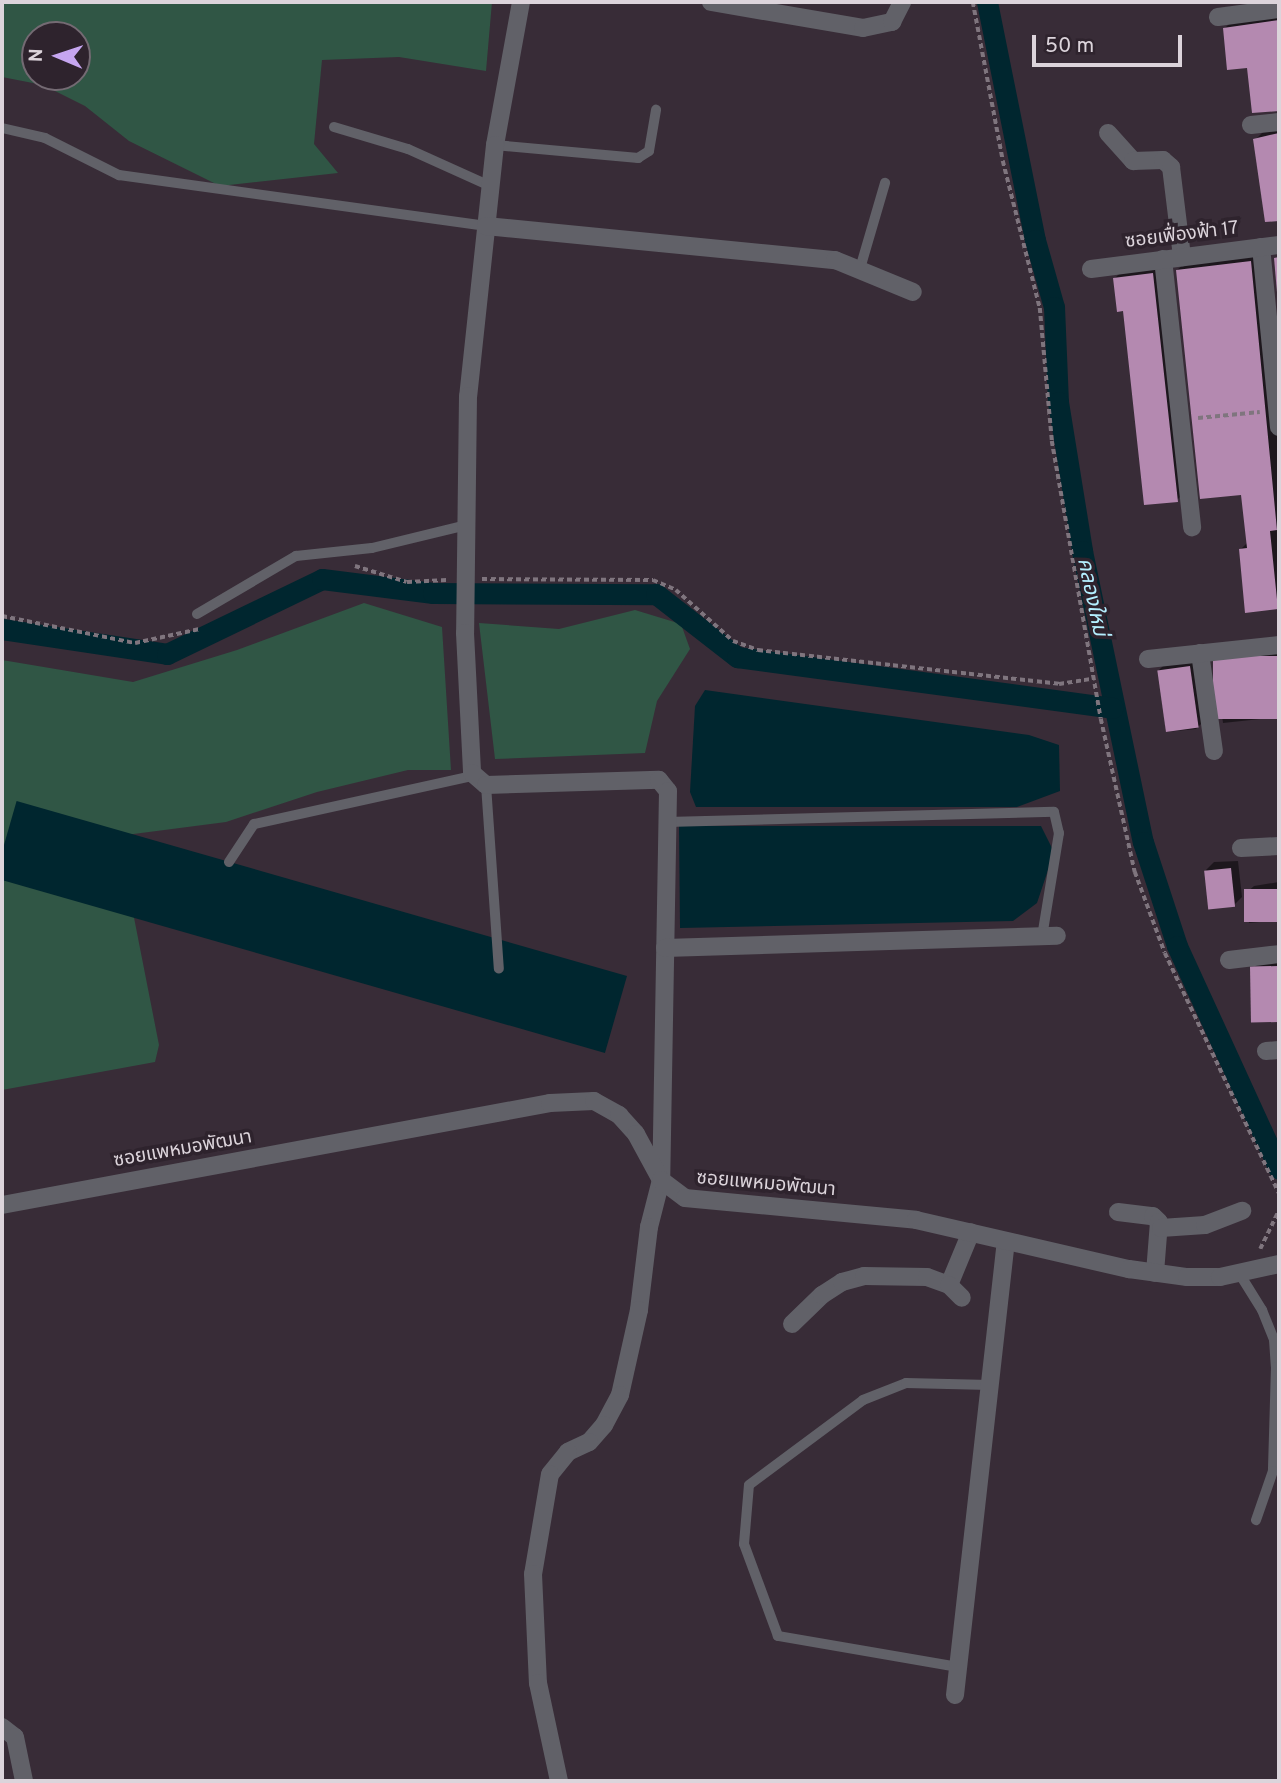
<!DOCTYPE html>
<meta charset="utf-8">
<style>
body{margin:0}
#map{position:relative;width:1281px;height:1783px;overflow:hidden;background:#382c37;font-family:Overpass,"Noto Sans Thai",sans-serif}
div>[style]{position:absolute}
.green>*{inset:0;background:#305645}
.water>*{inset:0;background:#00262f;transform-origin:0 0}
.shadow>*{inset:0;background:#0007}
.canal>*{height:21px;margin:-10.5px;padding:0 10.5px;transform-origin:10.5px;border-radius:10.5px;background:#00262f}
.building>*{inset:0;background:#b489b0;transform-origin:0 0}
.path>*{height:3.5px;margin-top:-1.75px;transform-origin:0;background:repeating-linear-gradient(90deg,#7f757e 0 5px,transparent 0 8.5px)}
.service>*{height:10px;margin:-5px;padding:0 5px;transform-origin:5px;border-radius:5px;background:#616168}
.minor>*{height:18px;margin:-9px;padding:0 9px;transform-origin:9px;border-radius:9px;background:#616168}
.tertiary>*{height:18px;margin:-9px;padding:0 9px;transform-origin:9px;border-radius:9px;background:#616168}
span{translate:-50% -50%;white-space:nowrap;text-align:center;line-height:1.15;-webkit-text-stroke:7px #2e232d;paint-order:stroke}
.street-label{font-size:19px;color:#dcd4db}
.water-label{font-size:21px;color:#b4efff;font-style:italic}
.frame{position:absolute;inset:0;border:4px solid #dcd4db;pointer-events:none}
.north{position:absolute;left:21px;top:21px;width:70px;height:70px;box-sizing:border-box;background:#2e232d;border:2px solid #746a73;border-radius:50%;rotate:272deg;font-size:19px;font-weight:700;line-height:28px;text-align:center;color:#dcd4db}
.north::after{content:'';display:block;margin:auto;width:24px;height:32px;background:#c6a6f0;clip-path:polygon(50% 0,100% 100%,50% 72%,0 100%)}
.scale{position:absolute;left:1032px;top:35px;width:150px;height:32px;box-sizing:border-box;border:4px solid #dcd4db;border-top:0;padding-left:9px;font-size:21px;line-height:24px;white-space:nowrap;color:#dcd4db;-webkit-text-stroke:5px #2e232d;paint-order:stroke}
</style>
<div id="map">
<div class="green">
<i style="clip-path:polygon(evenodd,2px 2px,492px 2px,486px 71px,399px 57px,322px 60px,314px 144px,338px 173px,220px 186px,129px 141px,85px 106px,43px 85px,2px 77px,2px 2px,35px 35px,77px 35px,77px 77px,35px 77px,35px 35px)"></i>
<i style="clip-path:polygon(364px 603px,442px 627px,451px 770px,408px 770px,317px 792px,226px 822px,118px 836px,159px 1045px,155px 1062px,2px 1090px,2px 660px,133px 682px,237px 650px)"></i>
<i style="clip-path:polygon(635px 610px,681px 624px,690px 649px,657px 701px,645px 753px,495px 759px,479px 623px,559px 629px)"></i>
</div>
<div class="water">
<i style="clip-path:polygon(705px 690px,1029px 735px,1059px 745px,1060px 791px,1017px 807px,696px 807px,690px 792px,695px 706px)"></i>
<i style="clip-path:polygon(679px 826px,1041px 826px,1054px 852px,1037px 903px,1013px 921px,680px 928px)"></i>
<i style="left:627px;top:976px;width:80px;height:635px;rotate:106deg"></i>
</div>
<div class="shadow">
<i style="clip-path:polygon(1279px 14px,1279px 110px,1254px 112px,1248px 66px,1225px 28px,1233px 20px)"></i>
<i style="clip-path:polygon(1279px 128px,1279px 219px,1266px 220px,1255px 140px,1263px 132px)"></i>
<i style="clip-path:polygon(1259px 254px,1279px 423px,1279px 607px,1247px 611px,1241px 549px,1248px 542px,1242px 493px,1177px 270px,1186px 262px)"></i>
<i style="clip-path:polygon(1161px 265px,1185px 492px,1177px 500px,1115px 278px,1123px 270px)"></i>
<i style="clip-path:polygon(1279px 650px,1279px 717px,1223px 723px,1215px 664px,1223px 656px)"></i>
<i style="clip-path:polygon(1198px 659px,1204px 721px,1196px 729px,1166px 732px,1159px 670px,1167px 662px)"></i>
<i style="clip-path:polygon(1238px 861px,1242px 897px,1234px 905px,1206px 870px,1214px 862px)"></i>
<i style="clip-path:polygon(1279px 882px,1279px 920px,1249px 923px,1245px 894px,1254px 886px)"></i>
<i style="clip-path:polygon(1279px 959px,1279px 1019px,1255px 1022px,1252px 970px,1260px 961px)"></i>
</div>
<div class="canal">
<i style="left:987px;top:2px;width:243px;rotate:78.6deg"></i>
<i style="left:1035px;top:240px;width:70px;rotate:74.2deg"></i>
<i style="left:1054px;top:307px;width:95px;rotate:87.6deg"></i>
<i style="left:1058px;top:402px;width:151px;rotate:80.8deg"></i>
<i style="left:1082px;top:551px;width:297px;rotate:78.2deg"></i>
<i style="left:1143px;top:842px;width:109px;rotate:71.9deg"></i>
<i style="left:1177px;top:946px;width:245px;rotate:65.4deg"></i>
<i style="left:2px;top:629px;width:167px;rotate:8.6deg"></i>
<i style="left:167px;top:654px;width:172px;rotate:-25.8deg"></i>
<i style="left:322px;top:579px;width:112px;rotate:7.2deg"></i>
<i style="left:433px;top:593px;width:223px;rotate:0.3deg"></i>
<i style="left:656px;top:594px;width:103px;rotate:37.9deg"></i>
<i style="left:737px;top:657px;width:379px;rotate:7.7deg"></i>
</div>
<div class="building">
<i style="clip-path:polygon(1279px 20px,1279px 111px,1252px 113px,1247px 68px,1227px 70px,1223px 28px)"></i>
<i style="clip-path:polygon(1279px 133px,1279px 221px,1265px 222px,1253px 139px)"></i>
<i style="clip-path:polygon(1279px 257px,1279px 315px,1274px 258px)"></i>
<i style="clip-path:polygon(1251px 261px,1277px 530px,1270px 531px,1278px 609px,1245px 613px,1239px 549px,1247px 548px,1241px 495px,1200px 499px,1176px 270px)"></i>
<i style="clip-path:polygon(1153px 273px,1178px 502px,1144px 505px,1123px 311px,1117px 312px,1113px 278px)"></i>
<i style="left:1279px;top:656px;width:63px;height:66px;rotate:90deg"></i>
<i style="left:1190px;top:666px;width:62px;height:33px;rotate:82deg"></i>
<i style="left:1231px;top:868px;width:39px;height:27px;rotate:84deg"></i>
<i style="left:1279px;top:889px;width:33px;height:35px;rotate:90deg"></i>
<i style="left:1278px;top:966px;width:56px;height:28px;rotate:89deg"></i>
</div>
<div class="path">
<i style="left:973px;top:2px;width:162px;rotate:79.3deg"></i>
<i style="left:1003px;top:161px;width:152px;rotate:75.9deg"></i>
<i style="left:1040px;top:308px;width:134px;rotate:84.8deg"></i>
<i style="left:1052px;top:441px;width:282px;rotate:80deg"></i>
<i style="left:1101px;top:719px;width:157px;rotate:77.5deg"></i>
<i style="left:1135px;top:872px;width:86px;rotate:69.7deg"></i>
<i style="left:1165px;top:953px;width:266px;rotate:64.6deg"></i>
<i style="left:1198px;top:418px;width:62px;rotate:-5.5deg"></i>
<i style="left:355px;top:566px;width:54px;rotate:17.1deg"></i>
<i style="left:407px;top:582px;width:40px;rotate:-2.9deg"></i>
<i style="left:482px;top:579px;width:171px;rotate:0.3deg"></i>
<i style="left:653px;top:580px;width:25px;rotate:23deg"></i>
<i style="left:676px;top:590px;width:76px;rotate:41.8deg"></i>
<i style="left:733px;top:641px;width:27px;rotate:20deg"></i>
<i style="left:758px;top:650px;width:303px;rotate:6.4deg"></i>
<i style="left:1059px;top:684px;width:36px;rotate:-9deg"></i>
<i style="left:2px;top:616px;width:136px;rotate:11.5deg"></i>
<i style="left:135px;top:643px;width:66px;rotate:-12.2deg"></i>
<i style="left:1260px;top:1249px;width:43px;rotate:-64deg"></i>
</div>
<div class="service">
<i style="left:334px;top:127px;width:77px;rotate:16.6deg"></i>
<i style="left:408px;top:149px;width:90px;rotate:24.3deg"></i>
<i style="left:2px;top:128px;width:44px;rotate:13.1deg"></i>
<i style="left:45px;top:138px;width:83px;rotate:26.6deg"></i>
<i style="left:119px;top:175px;width:371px;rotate:7.9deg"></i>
<i style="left:495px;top:145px;width:144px;rotate:5.2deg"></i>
<i style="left:638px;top:158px;width:13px;rotate:-32deg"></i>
<i style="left:649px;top:151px;width:42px;rotate:-80.3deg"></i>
<i style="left:859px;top:272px;width:93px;rotate:-73.7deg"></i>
<i style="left:197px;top:614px;width:115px;rotate:-30.4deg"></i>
<i style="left:296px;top:556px;width:76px;rotate:-6deg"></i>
<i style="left:372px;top:548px;width:98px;rotate:-13.6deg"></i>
<i style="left:486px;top:785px;width:184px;rotate:86deg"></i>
<i style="left:667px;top:822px;width:387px;rotate:-1.5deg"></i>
<i style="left:1054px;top:812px;width:22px;rotate:77deg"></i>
<i style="left:1059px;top:833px;width:105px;rotate:99.3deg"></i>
<i style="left:229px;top:862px;width:45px;rotate:-56.7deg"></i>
<i style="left:254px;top:824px;width:224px;rotate:-12.4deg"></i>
<i style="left:1239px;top:1273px;width:44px;rotate:58.1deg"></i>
<i style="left:1262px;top:1310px;width:32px;rotate:68deg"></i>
<i style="left:1274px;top:1340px;width:27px;rotate:86deg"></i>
<i style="left:1276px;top:1367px;width:104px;rotate:91.7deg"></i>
<i style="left:1273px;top:1471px;width:52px;rotate:109.1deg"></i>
<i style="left:958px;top:1667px;width:183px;rotate:-170.2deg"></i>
<i style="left:778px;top:1636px;width:98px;rotate:-110.3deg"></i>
<i style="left:744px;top:1544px;width:59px;rotate:-85.2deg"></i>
<i style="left:749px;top:1485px;width:142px;rotate:-36.7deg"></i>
<i style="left:863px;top:1400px;width:46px;rotate:-21.6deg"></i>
<i style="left:906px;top:1383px;width:84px;rotate:1.4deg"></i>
</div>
<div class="minor">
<i style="left:521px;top:2px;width:145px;rotate:100.3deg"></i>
<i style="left:495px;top:145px;width:252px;rotate:96.1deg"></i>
<i style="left:468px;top:396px;width:237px;rotate:90.7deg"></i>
<i style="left:465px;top:633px;width:140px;rotate:87.1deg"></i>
<i style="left:472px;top:773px;width:18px;rotate:41deg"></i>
<i style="left:486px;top:785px;width:173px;rotate:-1.7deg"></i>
<i style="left:659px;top:780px;width:14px;rotate:51deg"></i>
<i style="left:668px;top:791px;width:389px;rotate:91deg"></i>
<i style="left:661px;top:1180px;width:49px;rotate:104.3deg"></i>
<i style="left:649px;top:1227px;width:84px;rotate:96.9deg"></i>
<i style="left:639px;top:1310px;width:87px;rotate:102.6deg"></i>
<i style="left:620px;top:1395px;width:34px;rotate:118deg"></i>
<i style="left:604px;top:1425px;width:23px;rotate:131deg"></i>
<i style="left:589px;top:1442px;width:23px;rotate:155deg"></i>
<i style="left:568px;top:1452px;width:28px;rotate:129deg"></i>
<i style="left:550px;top:1474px;width:101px;rotate:99.6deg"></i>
<i style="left:533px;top:1574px;width:109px;rotate:87.4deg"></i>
<i style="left:538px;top:1683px;width:100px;rotate:77.9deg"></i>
<i style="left:711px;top:2px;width:154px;rotate:9.7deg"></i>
<i style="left:863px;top:28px;width:30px;rotate:-12deg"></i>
<i style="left:892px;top:22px;width:22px;rotate:-63deg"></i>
<i style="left:1218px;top:17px;width:62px;rotate:-7.5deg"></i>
<i style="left:1251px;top:125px;width:28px;rotate:-6deg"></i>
<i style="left:1108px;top:133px;width:38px;rotate:48deg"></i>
<i style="left:1133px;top:161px;width:30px;rotate:-2deg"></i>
<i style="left:1163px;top:160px;width:11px;rotate:41deg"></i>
<i style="left:1171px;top:167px;width:91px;rotate:83deg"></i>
<i style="left:486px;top:226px;width:351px;rotate:5.6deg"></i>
<i style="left:835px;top:260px;width:84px;rotate:22.3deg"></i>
<i style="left:1261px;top:247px;width:181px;rotate:84.3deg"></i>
<i style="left:1163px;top:259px;width:270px;rotate:83.8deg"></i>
<i style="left:1091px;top:269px;width:190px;rotate:-7.3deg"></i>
<i style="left:1200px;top:653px;width:99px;rotate:81.9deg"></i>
<i style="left:1148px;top:659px;width:132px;rotate:-6.1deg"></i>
<i style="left:1241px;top:848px;width:38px;rotate:-3deg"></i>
<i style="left:665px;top:948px;width:392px;rotate:-1.8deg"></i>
<i style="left:1229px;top:960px;width:50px;rotate:-6.8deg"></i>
<i style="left:1266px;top:1051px;width:13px;rotate:-4deg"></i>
<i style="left:1118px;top:1212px;width:35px;rotate:7deg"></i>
<i style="left:1153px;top:1216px;width:8px;rotate:45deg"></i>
<i style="left:1159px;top:1222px;width:51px;rotate:94.5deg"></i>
<i style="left:1161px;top:1228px;width:44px;rotate:-3.9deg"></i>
<i style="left:1205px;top:1225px;width:40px;rotate:-21deg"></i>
<i style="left:949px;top:1285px;width:57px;rotate:-67.5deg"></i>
<i style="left:792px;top:1324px;width:42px;rotate:-44deg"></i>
<i style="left:822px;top:1295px;width:24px;rotate:-33deg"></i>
<i style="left:842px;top:1282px;width:23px;rotate:-15deg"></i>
<i style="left:864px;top:1276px;width:63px;rotate:0.9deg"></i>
<i style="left:927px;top:1277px;width:23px;rotate:20deg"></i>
<i style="left:949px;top:1285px;width:18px;rotate:45deg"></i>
<i style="left:955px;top:1695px;width:456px;rotate:-83.6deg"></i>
<i style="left:2px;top:1727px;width:16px;rotate:38deg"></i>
<i style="left:15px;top:1737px;width:45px;rotate:78.4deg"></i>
</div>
<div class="tertiary">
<i style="left:2px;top:1205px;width:557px;rotate:-10.54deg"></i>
<i style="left:550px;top:1103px;width:44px;rotate:-2.6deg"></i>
<i style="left:594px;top:1101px;width:29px;rotate:29deg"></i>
<i style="left:619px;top:1115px;width:25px;rotate:48deg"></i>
<i style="left:636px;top:1134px;width:52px;rotate:61.5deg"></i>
<i style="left:661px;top:1180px;width:30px;rotate:37deg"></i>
<i style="left:685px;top:1198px;width:232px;rotate:5.4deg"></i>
<i style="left:916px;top:1220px;width:219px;rotate:13deg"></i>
<i style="left:1129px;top:1269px;width:59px;rotate:7.9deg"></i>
<i style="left:1187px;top:1277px;width:33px"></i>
<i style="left:1220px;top:1277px;width:60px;rotate:-12.4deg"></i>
</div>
<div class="street-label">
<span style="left:1182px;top:236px;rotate:-7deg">ซอยเฟื่องฟ้า 17</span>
<span style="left:183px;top:1150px;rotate:-10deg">ซอยแพหมอพัฒนา</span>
<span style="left:766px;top:1185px;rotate:5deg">ซอยแพหมอพัฒนา</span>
</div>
<div class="water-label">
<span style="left:1091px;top:597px;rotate:78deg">คลองใหม่</span>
</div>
<div class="frame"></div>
<div class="north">N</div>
<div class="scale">50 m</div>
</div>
